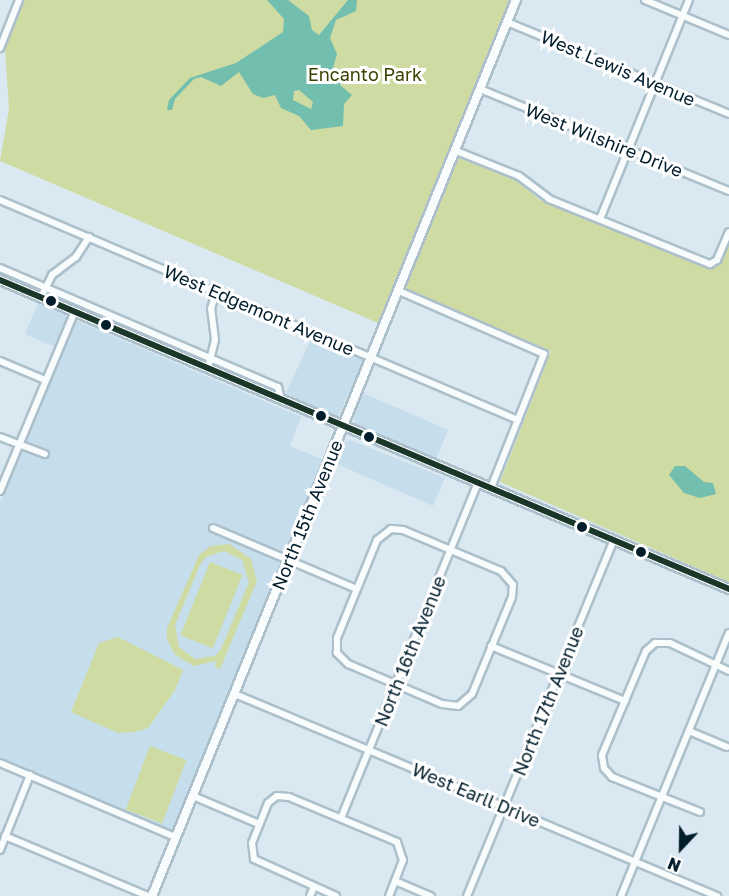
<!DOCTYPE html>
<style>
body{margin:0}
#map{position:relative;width:729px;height:896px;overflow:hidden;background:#dae8f1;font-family:"Golos Text",sans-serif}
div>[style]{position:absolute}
.built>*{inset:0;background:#c6ddeb;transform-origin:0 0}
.green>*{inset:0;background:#cedba3;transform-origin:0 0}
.water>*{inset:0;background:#72beaf}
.roads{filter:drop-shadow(2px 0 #acc0cb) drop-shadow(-2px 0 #acc0cb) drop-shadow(0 2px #acc0cb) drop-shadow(0 -2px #acc0cb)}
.street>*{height:6px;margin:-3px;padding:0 3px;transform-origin:3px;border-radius:3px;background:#f9fcfd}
.secondary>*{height:8px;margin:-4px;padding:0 4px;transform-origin:4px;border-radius:4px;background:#f9fcfd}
.bus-1>*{height:6px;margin:-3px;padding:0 3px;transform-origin:3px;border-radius:3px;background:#193628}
.dots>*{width:16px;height:16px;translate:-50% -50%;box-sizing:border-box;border:3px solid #fff;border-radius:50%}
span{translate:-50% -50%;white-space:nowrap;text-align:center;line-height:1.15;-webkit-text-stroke:6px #fff;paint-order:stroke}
.street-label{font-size:18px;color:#021e2c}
.park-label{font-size:18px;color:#3c4101}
.north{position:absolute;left:651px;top:818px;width:60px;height:60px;-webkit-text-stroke:4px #fff;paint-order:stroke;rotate:202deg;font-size:16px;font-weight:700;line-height:24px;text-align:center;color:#021e2c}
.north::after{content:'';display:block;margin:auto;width:21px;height:27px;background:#021e2c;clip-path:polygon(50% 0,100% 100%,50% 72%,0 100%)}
</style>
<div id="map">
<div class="built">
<i style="clip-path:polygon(38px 304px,301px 417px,290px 446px,324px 460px,175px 828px,170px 830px,0 759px,0 503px,62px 350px,25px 334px)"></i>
<i style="left:312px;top:337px;width:57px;height:63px;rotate:25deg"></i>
<i style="clip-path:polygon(363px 393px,448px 430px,436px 459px,356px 425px,354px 417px)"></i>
<i style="clip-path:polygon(350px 440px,445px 478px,433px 506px,335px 463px,343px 443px)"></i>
</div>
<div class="green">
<i style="clip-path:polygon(21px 0,509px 0,378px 323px,0 161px,9px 109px,5px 49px)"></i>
<i style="clip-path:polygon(459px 156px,517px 181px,540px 200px,709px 267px,716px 266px,729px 236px,729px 582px,500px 482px,551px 351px,405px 289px)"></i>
<i style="clip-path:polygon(evenodd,229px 544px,251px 559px,257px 581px,220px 669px,215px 667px,216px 661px,194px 666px,175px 655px,167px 639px,167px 628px,199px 555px,211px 546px,229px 544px,224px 551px,242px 560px,249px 582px,221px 649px,215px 656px,195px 659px,179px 647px,175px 625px,200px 565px,206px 557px,224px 551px)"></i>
<i style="left:210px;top:562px;width:35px;height:79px;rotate:22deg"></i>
<i style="clip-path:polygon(118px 637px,183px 670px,175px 690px,148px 728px,134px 732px,118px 733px,71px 712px,99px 643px)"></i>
<i style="left:150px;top:746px;width:39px;height:68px;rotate:21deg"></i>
</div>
<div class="water">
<i style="clip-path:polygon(evenodd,267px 0,288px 0,309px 16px,312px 30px,319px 35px,348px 0,357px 0,356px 11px,336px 20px,330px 38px,337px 54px,333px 68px,341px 86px,352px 95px,344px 104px,343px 126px,311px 130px,299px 116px,281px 108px,275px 95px,263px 98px,253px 94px,239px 72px,221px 86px,201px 77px,194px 79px,175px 99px,172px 110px,167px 110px,169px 100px,190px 78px,236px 63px,283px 32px,284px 19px,267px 0,299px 90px,313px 102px,311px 109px,293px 100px,294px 91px,299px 90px)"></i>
<i style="clip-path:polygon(675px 466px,685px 466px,704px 482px,713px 483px,716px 494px,700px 498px,684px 493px,669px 475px)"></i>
</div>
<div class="roads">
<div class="street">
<i style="left:645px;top:0;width:91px;rotate:22.6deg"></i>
<i style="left:507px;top:22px;width:240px;rotate:22.5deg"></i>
<i style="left:0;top:48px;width:52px;rotate:-68.4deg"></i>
<i style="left:480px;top:89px;width:269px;rotate:22.3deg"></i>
<i style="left:454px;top:150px;width:70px;rotate:21.8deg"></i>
<i style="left:519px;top:176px;width:38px;rotate:37deg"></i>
<i style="left:549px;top:199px;width:174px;rotate:22deg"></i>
<i style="left:710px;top:264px;width:8px;rotate:-30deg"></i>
<i style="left:717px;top:260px;width:30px;rotate:-67deg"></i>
<i style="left:0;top:200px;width:563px;rotate:23.01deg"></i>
<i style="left:600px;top:219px;width:236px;rotate:-67.9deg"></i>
<i style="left:0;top:268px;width:302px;rotate:23.2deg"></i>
<i style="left:278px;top:387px;width:13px;rotate:77deg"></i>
<i style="left:399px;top:291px;width:158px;rotate:23.5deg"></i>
<i style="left:544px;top:354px;width:144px;rotate:111.6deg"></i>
<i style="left:41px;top:297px;width:25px;rotate:-63deg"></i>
<i style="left:52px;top:275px;width:30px;rotate:-37deg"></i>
<i style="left:76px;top:257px;width:24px;rotate:-57deg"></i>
<i style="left:0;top:361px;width:49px;rotate:22.9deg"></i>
<i style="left:208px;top:368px;width:29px;rotate:-76deg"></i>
<i style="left:215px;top:340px;width:31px;rotate:-97deg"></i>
<i style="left:211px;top:309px;width:19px;rotate:-74deg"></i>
<i style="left:0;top:437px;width:48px;rotate:20.7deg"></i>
<i style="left:0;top:491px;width:195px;rotate:-67.4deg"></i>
<i style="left:213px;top:528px;width:156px;rotate:23deg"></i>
<i style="left:391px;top:529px;width:12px;rotate:5deg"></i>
<i style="left:403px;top:530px;width:106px;rotate:22.7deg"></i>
<i style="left:501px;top:571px;width:18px;rotate:49deg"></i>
<i style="left:513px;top:585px;width:12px;rotate:95deg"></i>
<i style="left:512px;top:597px;width:105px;rotate:112.4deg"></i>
<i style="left:472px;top:694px;width:18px;rotate:139deg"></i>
<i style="left:458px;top:706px;width:16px;rotate:-173deg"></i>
<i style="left:442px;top:704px;width:102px;rotate:-156.9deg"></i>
<i style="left:348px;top:664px;width:16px;rotate:-135deg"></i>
<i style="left:337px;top:653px;width:15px;rotate:-90deg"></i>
<i style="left:337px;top:638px;width:106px;rotate:-67.8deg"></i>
<i style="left:377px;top:540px;width:18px;rotate:-38deg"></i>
<i style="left:491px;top:646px;width:145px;rotate:22.3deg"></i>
<i style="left:235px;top:694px;width:523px;rotate:22.74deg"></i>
<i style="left:689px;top:731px;width:41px;rotate:22.8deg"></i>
<i style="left:0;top:763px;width:190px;rotate:22.9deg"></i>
<i style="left:193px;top:796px;width:72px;rotate:23deg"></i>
<i style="left:700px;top:812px;width:95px;rotate:-158.3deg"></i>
<i style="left:612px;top:777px;width:12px;rotate:-132deg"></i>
<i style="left:604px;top:768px;width:13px;rotate:-99deg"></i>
<i style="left:602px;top:755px;width:113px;rotate:-67.1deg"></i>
<i style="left:646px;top:651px;width:12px;rotate:-42deg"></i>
<i style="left:655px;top:643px;width:15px"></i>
<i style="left:670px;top:643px;width:65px;rotate:25.4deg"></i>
<i style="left:341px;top:818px;width:362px;rotate:-67.8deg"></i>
<i style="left:5px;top:836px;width:155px;rotate:22.8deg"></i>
<i style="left:0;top:850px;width:81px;rotate:-68.2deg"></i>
<i style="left:395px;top:881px;width:39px;rotate:23deg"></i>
<i style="left:310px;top:896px;width:10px;rotate:-66deg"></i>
<i style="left:336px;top:896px;width:90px;rotate:-155.7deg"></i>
<i style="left:254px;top:859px;width:16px;rotate:-97deg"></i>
<i style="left:252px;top:843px;width:43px;rotate:-68.2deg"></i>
<i style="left:268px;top:803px;width:11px;rotate:-38deg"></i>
<i style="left:277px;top:796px;width:12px;rotate:5deg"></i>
<i style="left:289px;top:797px;width:117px;rotate:22.6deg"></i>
<i style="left:397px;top:842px;width:19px;rotate:72deg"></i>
<i style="left:403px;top:860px;width:39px;rotate:111deg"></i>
<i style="left:467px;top:896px;width:385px;rotate:-67.6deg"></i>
<i style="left:621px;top:896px;width:284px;rotate:-67.7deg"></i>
</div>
<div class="secondary">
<i style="left:0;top:280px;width:792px;rotate:22.97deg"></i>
<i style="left:152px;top:896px;width:967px;rotate:-67.89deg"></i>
</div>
</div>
<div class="bus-1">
<i style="left:0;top:280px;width:792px;rotate:22.97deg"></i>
</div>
<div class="dots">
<i style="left:51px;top:301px;background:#021e2c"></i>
<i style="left:106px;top:325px;background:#021e2c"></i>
<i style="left:321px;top:416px;background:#021e2c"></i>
<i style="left:369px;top:437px;background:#021e2c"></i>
<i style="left:582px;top:527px;background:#021e2c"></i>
<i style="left:641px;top:552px;background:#021e2c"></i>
</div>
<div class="street-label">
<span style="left:618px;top:68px;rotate:23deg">West Lewis Avenue</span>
<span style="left:604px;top:140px;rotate:22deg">West Wilshire Drive</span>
<span style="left:259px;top:310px;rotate:23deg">West Edgemont Avenue</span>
<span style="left:307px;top:515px;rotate:-68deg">North 15th Avenue</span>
<span style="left:410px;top:651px;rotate:-68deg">North 16th Avenue</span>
<span style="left:548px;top:701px;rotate:-68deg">North 17th Avenue</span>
<span style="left:476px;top:795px;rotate:23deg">West Earll Drive</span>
</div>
<div class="park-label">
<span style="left:365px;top:74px">Encanto Park</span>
</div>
<div class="north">N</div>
</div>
